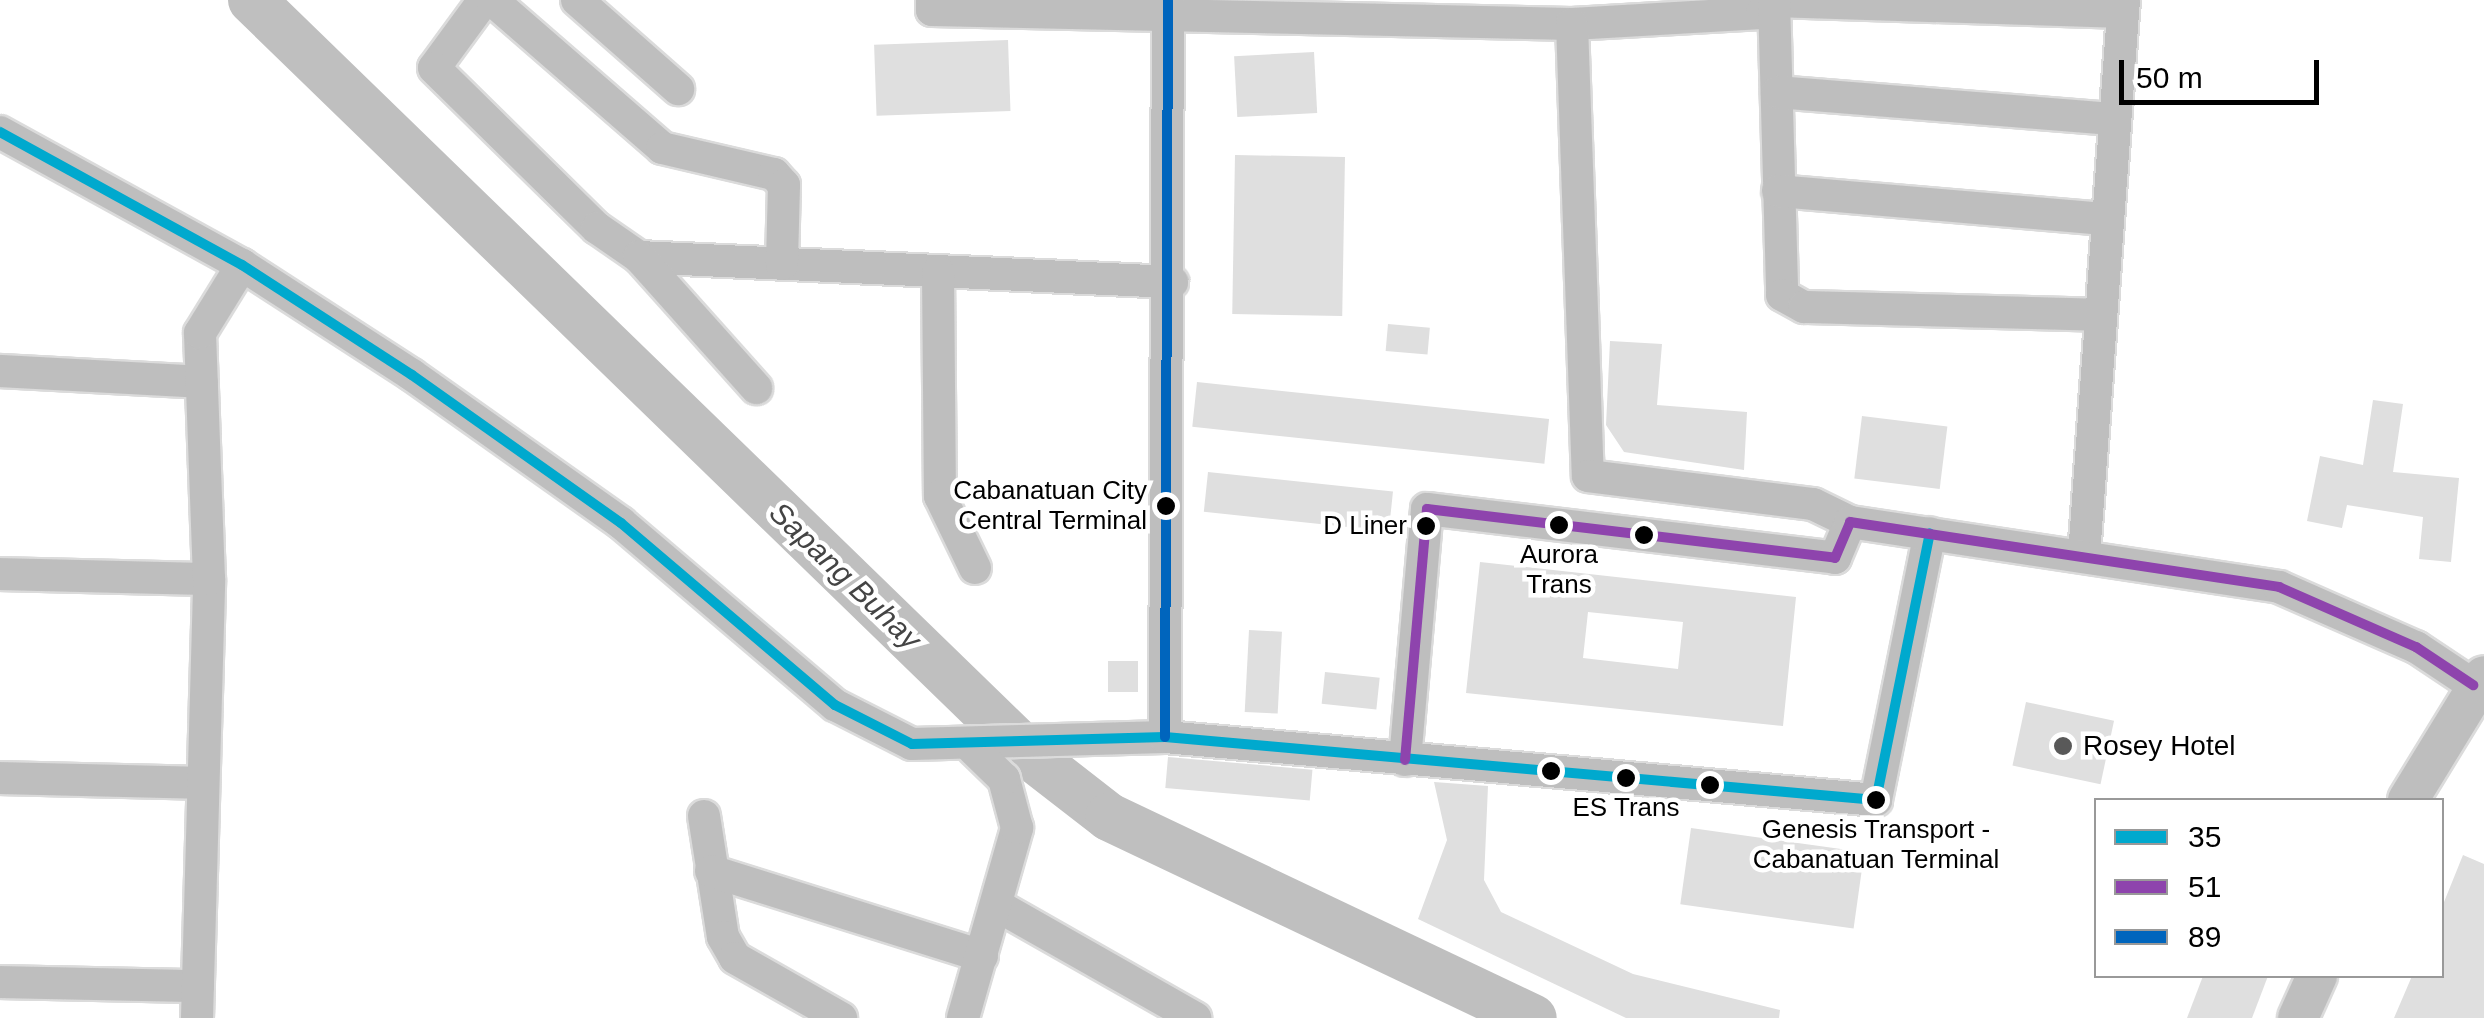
<!DOCTYPE html>
<style>
body{margin:0}
#map{position:relative;width:2484px;height:1018px;overflow:hidden;background:#fff;font-family:Arial,sans-serif}
div>[style]{position:absolute}
.river>*{height:48px;margin:-24px;padding:0 24px;transform-origin:24px;border-radius:24px;background:#bfbfbf}
.building>*{inset:0;background:#dfdfdf;transform-origin:0 0}
.roads{filter:drop-shadow(2px 0 #dbdbdb) drop-shadow(-2px 0 #dbdbdb) drop-shadow(0 2px #dbdbdb) drop-shadow(0 -2px #dbdbdb)}
.minor>*{height:32px;margin:-16px;padding:0 16px;transform-origin:16px;border-radius:16px;background:#bebebe}
.major>*{height:40px;margin:-20px;padding:0 20px;transform-origin:20px;border-radius:20px;background:#bebebe}
.bus-1>*{height:10px;margin:-5px;padding:0 5px;transform-origin:5px;border-radius:5px;background:#00a9ce}
.bus-2>*{height:10px;margin:-5px;padding:0 5px;transform-origin:5px;border-radius:5px;background:#8e44ad}
.bus-3>*{height:10px;margin:-5px;padding:0 5px;transform-origin:5px;border-radius:5px;background:#0065bd}
.dots>*{width:28px;height:28px;translate:-50% -50%;box-sizing:border-box;border:5px solid #fff;border-radius:50%}
span{translate:-50% -50%;white-space:nowrap;text-align:center;line-height:1.15;-webkit-text-stroke:9px #fff;paint-order:stroke}
.bus-label{font-size:26px;color:#000}
.right{translate:-100% -50%;text-align:right}
.poi-label{font-size:28px;color:#000}
.left{translate:0 -50%;text-align:left}
.water-label{font-size:30px;color:#444;font-style:italic}
.legend{position:absolute;left:2094px;top:798px;width:350px;height:180px;box-sizing:border-box;background:#fff;border:2px solid #999;margin:0;padding:12px 18px;list-style:none;font-size:30px;color:#000}
.legend li{display:flex;align-items:center;gap:20px;height:50px}
.legend b{width:50px;border:2px solid #999}
.scale{position:absolute;left:2119px;top:60px;width:200px;height:45px;box-sizing:border-box;border:5px solid #000;border-top:0;padding-left:12px;font-size:30px;line-height:35px;white-space:nowrap;color:#000;-webkit-text-stroke:8px #fff;paint-order:stroke}
</style>
<div id="map">
<div class="river">
<i style="left:252px;top:0;width:1088px;rotate:44.14deg"></i>
<i style="left:1033px;top:758px;width:96px;rotate:37.8deg"></i>
<i style="left:1109px;top:817px;width:469px;rotate:25.4deg"></i>
</div>
<div class="building">
<i style="left:1008px;top:40px;width:71px;height:134px;rotate:88deg"></i>
<i style="left:1314px;top:52px;width:61px;height:80px;rotate:87deg"></i>
<i style="left:1235px;top:155px;width:110px;height:159px;rotate:1deg"></i>
<i style="left:1388px;top:324px;width:42px;height:27px;rotate:5deg"></i>
<i style="clip-path:polygon(1610px 341px,1662px 344px,1657px 405px,1747px 412px,1744px 470px,1624px 452px,1606px 425px)"></i>
<i style="left:1197px;top:382px;width:354px;height:45px;rotate:6deg"></i>
<i style="clip-path:polygon(2373px 400px,2403px 404px,2393px 472px,2459px 478px,2451px 562px,2419px 559px,2423px 517px,2347px 505px,2342px 528px,2307px 521px,2320px 456px,2363px 465px)"></i>
<i style="left:1862px;top:416px;width:86px;height:63px;rotate:7deg"></i>
<i style="left:1208px;top:472px;width:186px;height:40px;rotate:6deg"></i>
<i style="clip-path:polygon(evenodd,1480px 562px,1796px 597px,1783px 726px,1466px 693px,1480px 562px,1588px 612px,1683px 622px,1678px 669px,1583px 658px,1588px 612px)"></i>
<i style="left:1249px;top:630px;width:33px;height:82px;rotate:3deg"></i>
<i style="left:1108px;top:661px;width:30px;height:31px"></i>
<i style="left:1325px;top:672px;width:55px;height:32px;rotate:6deg"></i>
<i style="left:2026px;top:702px;width:90px;height:65px;rotate:12deg"></i>
<i style="left:1168px;top:757px;width:145px;height:31px;rotate:5deg"></i>
<i style="clip-path:polygon(1434px 782px,1488px 786px,1484px 880px,1501px 912px,1633px 974px,1780px 1010px,1779px 1018px,1626px 1018px,1418px 919px,1447px 840px)"></i>
<i style="left:1691px;top:828px;width:175px;height:77px;rotate:8deg"></i>
<i style="clip-path:polygon(2463px 855px,2484px 864px,2484px 1018px,2394px 1018px,2412px 976px,2442px 976px,2442px 907px)"></i>
<i style="clip-path:polygon(2203px 976px,2268px 976px,2252px 1018px,2187px 1018px)"></i>
</div>
<div class="roads">
<div class="minor">
<i style="left:484px;top:0;width:84px;rotate:126.3deg"></i>
<i style="left:434px;top:68px;width:228px;rotate:44.5deg"></i>
<i style="left:597px;top:228px;width:51px;rotate:34.6deg"></i>
<i style="left:639px;top:257px;width:534px;rotate:2.69deg"></i>
<i style="left:492px;top:0;width:225px;rotate:41deg"></i>
<i style="left:662px;top:148px;width:115px;rotate:13.1deg"></i>
<i style="left:774px;top:174px;width:15px;rotate:48deg"></i>
<i style="left:784px;top:185px;width:79px;rotate:91.5deg"></i>
<i style="left:577px;top:0;width:135px;rotate:41.4deg"></i>
<i style="left:932px;top:0;width:10px;rotate:90deg"></i>
<i style="left:932px;top:10px;width:640px;rotate:1.25deg"></i>
<i style="left:1572px;top:24px;width:190px;rotate:-3.3deg"></i>
<i style="left:1762px;top:13px;width:17px;rotate:-45deg"></i>
<i style="left:1774px;top:1px;width:349px;rotate:1.8deg"></i>
<i style="left:1774px;top:0;width:295px;rotate:88.4deg"></i>
<i style="left:1782px;top:295px;width:25px;rotate:29deg"></i>
<i style="left:1804px;top:307px;width:296px;rotate:1.5deg"></i>
<i style="left:1572px;top:24px;width:452px;rotate:88deg"></i>
<i style="left:1588px;top:476px;width:227px;rotate:7.1deg"></i>
<i style="left:1813px;top:504px;width:41px;rotate:25.9deg"></i>
<i style="left:1777px;top:92px;width:339px;rotate:4.6deg"></i>
<i style="left:0;top:132px;width:276px;rotate:28.8deg"></i>
<i style="left:242px;top:265px;width:202px;rotate:32.9deg"></i>
<i style="left:412px;top:375px;width:256px;rotate:35.3deg"></i>
<i style="left:621px;top:523px;width:281px;rotate:40.4deg"></i>
<i style="left:835px;top:705px;width:86px;rotate:26.9deg"></i>
<i style="left:912px;top:744px;width:253px;rotate:-1.6deg"></i>
<i style="left:1165px;top:737px;width:714px;rotate:5.06deg"></i>
<i style="left:1876px;top:800px;width:272px;rotate:-78.6deg"></i>
<i style="left:1778px;top:191px;width:329px;rotate:4.9deg"></i>
<i style="left:639px;top:257px;width:176px;rotate:48.2deg"></i>
<i style="left:938px;top:272px;width:224px;rotate:89.5deg"></i>
<i style="left:940px;top:496px;width:80px;rotate:64.1deg"></i>
<i style="left:0;top:371px;width:202px;rotate:3.1deg"></i>
<i style="left:2084px;top:556px;width:557px;rotate:-85.89deg"></i>
<i style="left:0;top:574px;width:209px;rotate:1.4deg"></i>
<i style="left:1165px;top:737px;width:737px;rotate:-89.77deg"></i>
<i style="left:1405px;top:760px;width:252px;rotate:-85deg"></i>
<i style="left:1427px;top:509px;width:411px;rotate:6.8deg"></i>
<i style="left:1835px;top:558px;width:39px;rotate:-67deg"></i>
<i style="left:1850px;top:522px;width:434px;rotate:8.6deg"></i>
<i style="left:2279px;top:587px;width:150px;rotate:23.7deg"></i>
<i style="left:2416px;top:647px;width:69px;rotate:33.7deg"></i>
<i style="left:0;top:778px;width:202px;rotate:1.4deg"></i>
<i style="left:704px;top:816px;width:122px;rotate:81.1deg"></i>
<i style="left:723px;top:937px;width:24px;rotate:60deg"></i>
<i style="left:735px;top:958px;width:122px;rotate:29.5deg"></i>
<i style="left:711px;top:871px;width:284px;rotate:17.4deg"></i>
<i style="left:998px;top:906px;width:227px;rotate:29.6deg"></i>
<i style="left:0;top:982px;width:198px;rotate:1.2deg"></i>
<i style="left:197px;top:1018px;width:439px;rotate:-88.4deg"></i>
<i style="left:209px;top:579px;width:246px;rotate:-92.1deg"></i>
<i style="left:200px;top:333px;width:80px;rotate:-58.3deg"></i>
<i style="left:963px;top:1018px;width:198px;rotate:-74.1deg"></i>
<i style="left:1017px;top:828px;width:51px;rotate:-104.9deg"></i>
<i style="left:1004px;top:779px;width:43px;rotate:-135.9deg"></i>
</div>
<div class="major">
<i style="left:2408px;top:800px;width:145px;rotate:-58.5deg"></i>
<i style="left:2298px;top:1018px;width:46px;rotate:-65.7deg"></i>
</div>
</div>
<div class="bus-1">
<i style="left:0;top:132px;width:276px;rotate:28.8deg"></i>
<i style="left:242px;top:265px;width:202px;rotate:32.9deg"></i>
<i style="left:412px;top:375px;width:256px;rotate:35.3deg"></i>
<i style="left:621px;top:523px;width:281px;rotate:40.4deg"></i>
<i style="left:835px;top:705px;width:86px;rotate:26.9deg"></i>
<i style="left:912px;top:744px;width:253px;rotate:-1.6deg"></i>
<i style="left:1165px;top:737px;width:714px;rotate:5.06deg"></i>
<i style="left:1876px;top:800px;width:272px;rotate:-78.6deg"></i>
</div>
<div class="bus-2">
<i style="left:1405px;top:760px;width:252px;rotate:-85deg"></i>
<i style="left:1427px;top:509px;width:411px;rotate:6.8deg"></i>
<i style="left:1835px;top:558px;width:39px;rotate:-67deg"></i>
<i style="left:1850px;top:522px;width:434px;rotate:8.6deg"></i>
<i style="left:2279px;top:587px;width:150px;rotate:23.7deg"></i>
<i style="left:2416px;top:647px;width:69px;rotate:33.7deg"></i>
</div>
<div class="bus-3">
<i style="left:1165px;top:737px;width:737px;rotate:-89.77deg"></i>
</div>
<div class="dots">
<i style="left:1166px;top:506px;background:#000"></i>
<i style="left:1559px;top:525px;background:#000"></i>
<i style="left:1426px;top:526px;background:#000"></i>
<i style="left:1644px;top:535px;background:#000"></i>
<i style="left:2063px;top:746px;background:#595959"></i>
<i style="left:1551px;top:771px;background:#000"></i>
<i style="left:1626px;top:778px;background:#000"></i>
<i style="left:1710px;top:785px;background:#000"></i>
<i style="left:1876px;top:800px;background:#000"></i>
</div>
<div class="bus-label">
<span class="right" style="left:1147px;top:506px">Cabanatuan City<br>Central Terminal</span>
<span class="right" style="left:1407px;top:526px">D Liner</span>
<span style="left:1559px;top:570px">Aurora<br>Trans</span>
<span style="left:1626px;top:808px">ES Trans</span>
<span style="left:1876px;top:845px">Genesis Transport -<br>Cabanatuan Terminal</span>
</div>
<div class="poi-label">
<span class="left" style="left:2083px;top:746px">Rosey Hotel</span>
</div>
<div class="water-label">
<span style="left:845px;top:576px;rotate:44deg">Sapang Buhay</span>
</div>
<ul class="legend">
<li><b style="height:12px;background:#00a9ce"></b>35</li>
<li><b style="height:12px;background:#8e44ad"></b>51</li>
<li><b style="height:12px;background:#0065bd"></b>89</li>
</ul>
<div class="scale">50 m</div>
</div>
